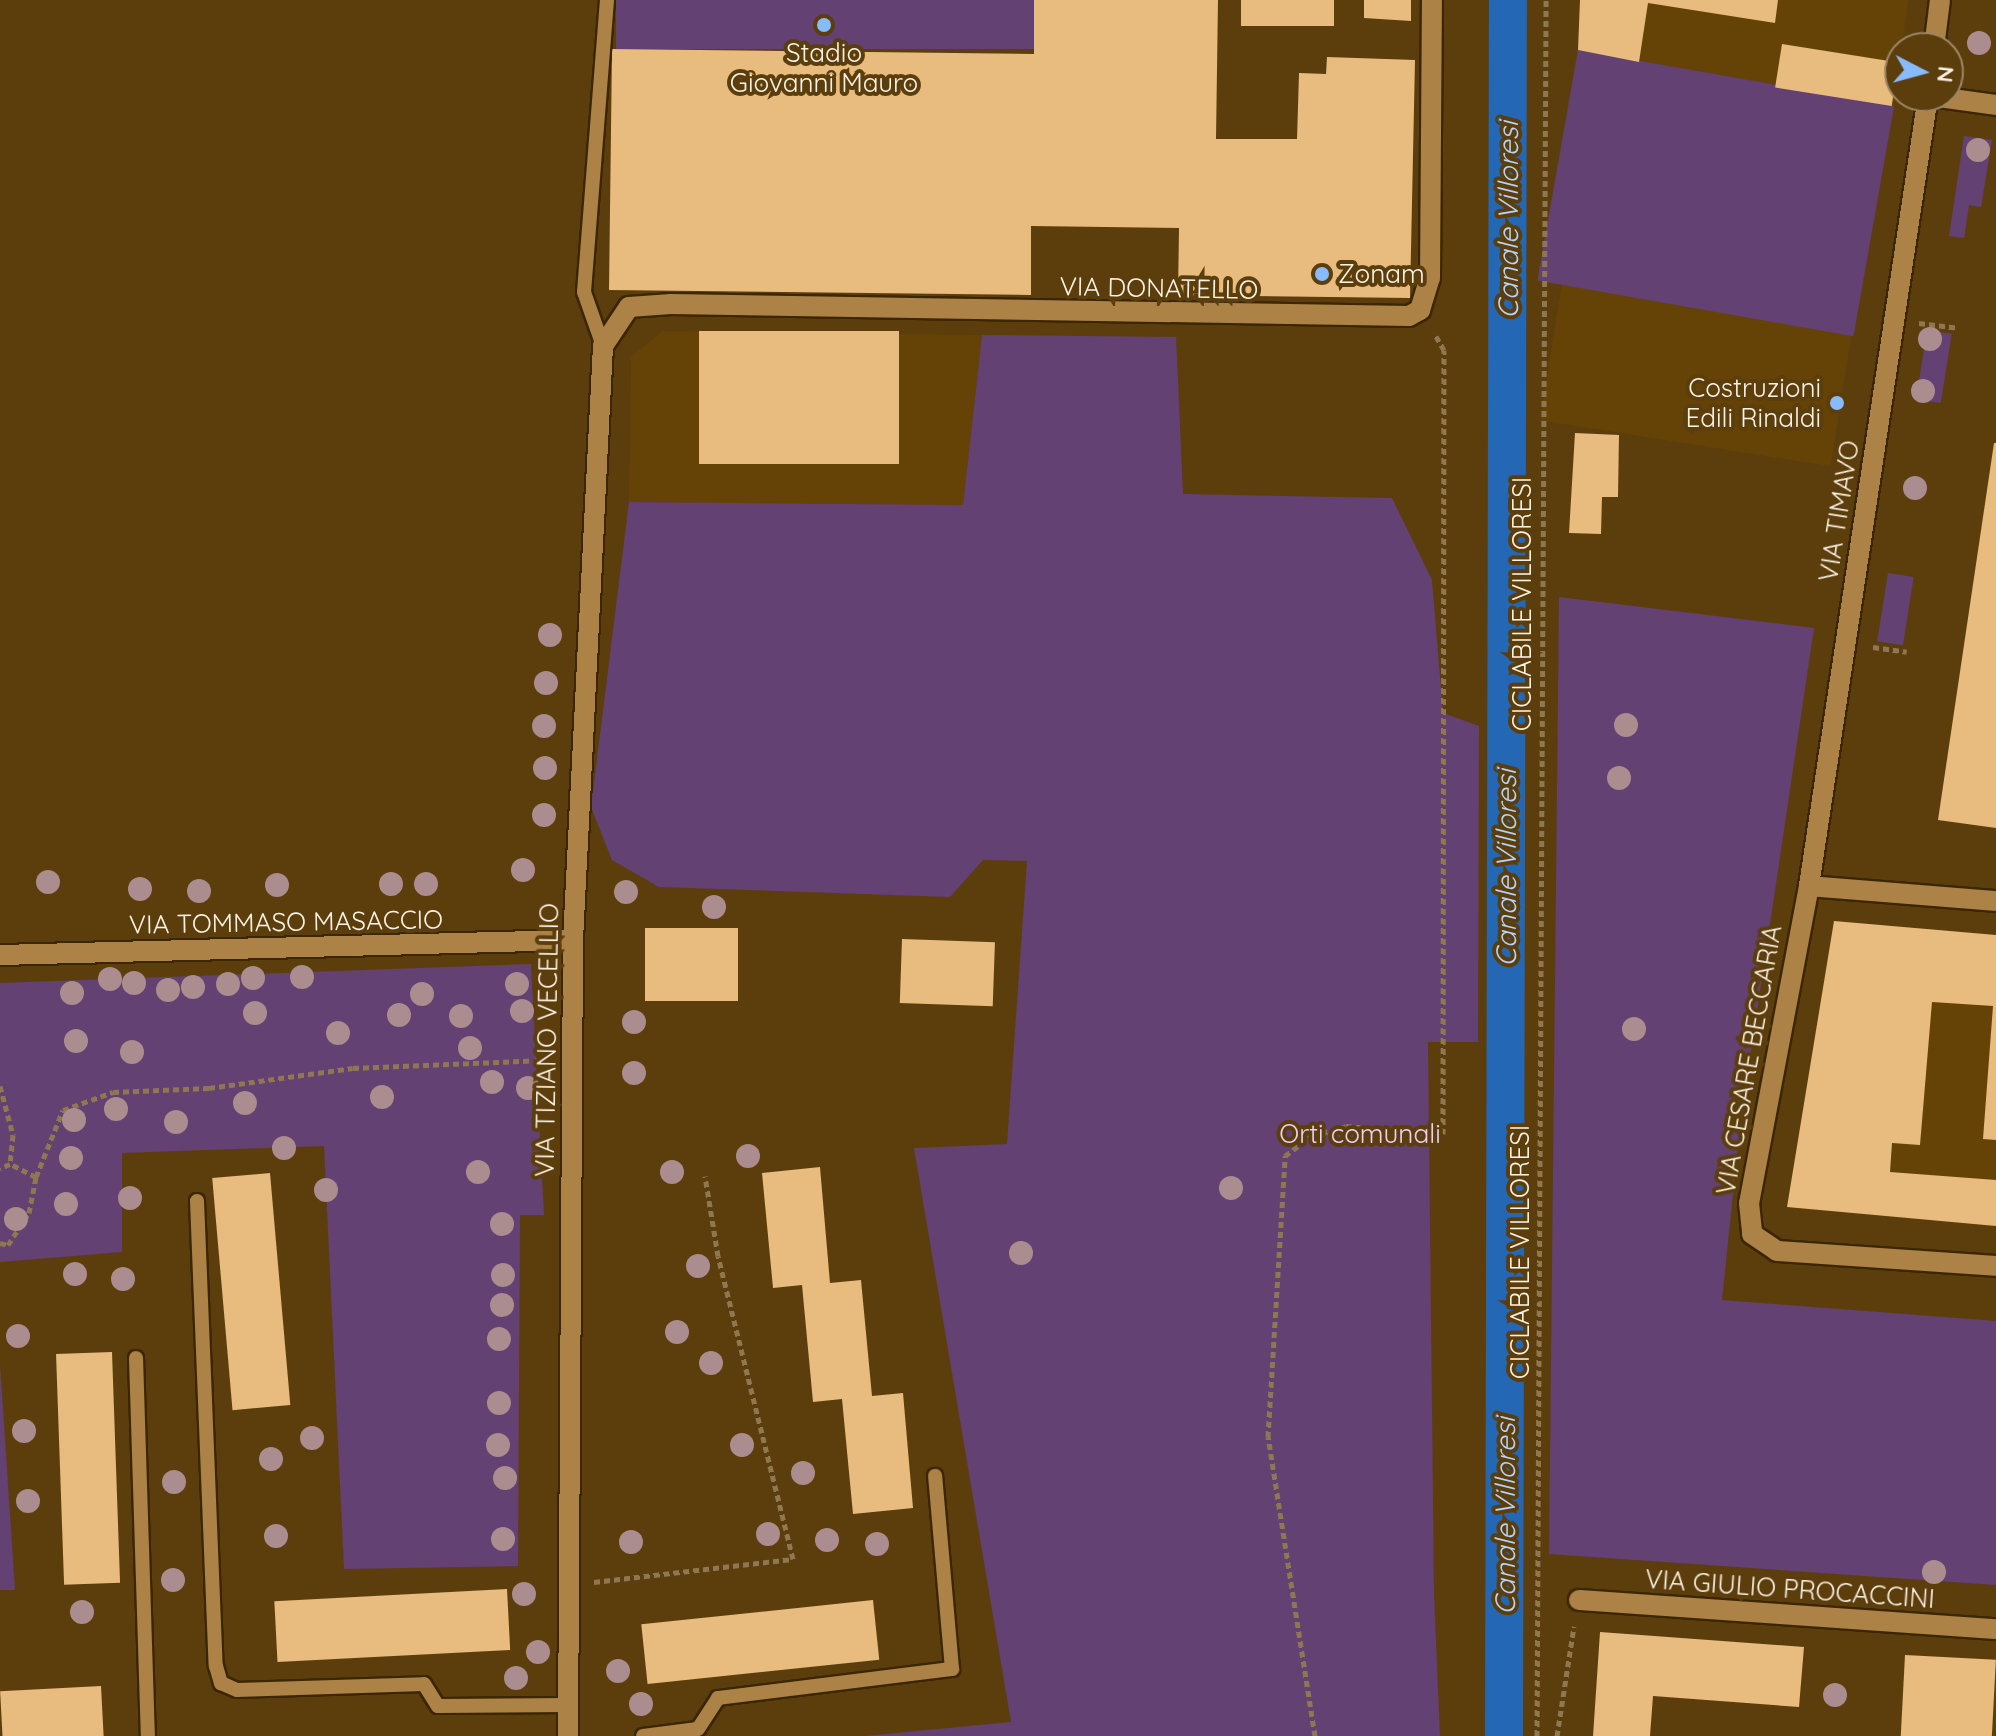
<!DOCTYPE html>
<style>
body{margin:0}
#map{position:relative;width:1996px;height:1736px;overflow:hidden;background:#5c3e0c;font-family:Quicksand,sans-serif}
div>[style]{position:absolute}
.built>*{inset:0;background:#654307;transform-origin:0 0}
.green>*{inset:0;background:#634172;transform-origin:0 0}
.canal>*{height:38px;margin:-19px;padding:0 19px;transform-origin:19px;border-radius:19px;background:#2367b5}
.building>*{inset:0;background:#e8bb7e;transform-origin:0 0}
.path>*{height:5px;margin-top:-2.5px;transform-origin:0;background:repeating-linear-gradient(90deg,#8e7751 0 6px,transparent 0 10px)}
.roads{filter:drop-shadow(2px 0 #3b2605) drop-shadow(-2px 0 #3b2605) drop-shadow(0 2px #3b2605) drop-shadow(0 -2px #3b2605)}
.service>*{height:14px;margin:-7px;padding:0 7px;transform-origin:7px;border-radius:7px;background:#ac8246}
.minor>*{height:20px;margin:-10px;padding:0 10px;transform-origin:10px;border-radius:10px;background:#ac8246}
.trees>*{width:24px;height:24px;margin:-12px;border-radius:50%;background:#ab8d8f}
.dots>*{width:22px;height:22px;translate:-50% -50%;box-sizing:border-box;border:4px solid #5c3e0c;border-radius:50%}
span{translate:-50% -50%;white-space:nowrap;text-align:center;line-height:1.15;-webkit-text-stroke:8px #5c3e0c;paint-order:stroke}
.poi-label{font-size:26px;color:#fbf2e6}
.left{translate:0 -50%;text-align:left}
.right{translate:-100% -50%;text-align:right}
.street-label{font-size:26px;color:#fbf2e6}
.park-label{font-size:26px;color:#eccefb}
.water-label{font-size:28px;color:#b3d4fe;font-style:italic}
.north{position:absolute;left:1884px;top:32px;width:80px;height:80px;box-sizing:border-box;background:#5c3e0c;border:2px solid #9c8663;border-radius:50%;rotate:96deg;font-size:22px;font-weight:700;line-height:32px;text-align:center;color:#fbf2e6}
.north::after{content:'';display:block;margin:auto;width:28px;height:36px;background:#87bbfb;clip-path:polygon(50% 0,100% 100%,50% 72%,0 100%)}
</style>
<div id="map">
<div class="built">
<i style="clip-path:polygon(1580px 0,1908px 0,1894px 106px,1578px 50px)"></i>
<i style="left:1562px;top:283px;width:294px;height:139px;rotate:9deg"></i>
<i style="clip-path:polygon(662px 331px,982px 335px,963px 505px,629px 502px,631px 357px)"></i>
<i style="clip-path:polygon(1834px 921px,1996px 935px,1996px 1226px,1787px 1207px)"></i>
</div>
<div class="green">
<i style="left:616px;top:0;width:418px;height:49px"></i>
<i style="left:1578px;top:50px;width:321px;height:234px;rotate:10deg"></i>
<i style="clip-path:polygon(1964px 136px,1992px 140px,1981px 207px,1969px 205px,1964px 238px,1949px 236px)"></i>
<i style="left:1927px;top:330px;width:25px;height:70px;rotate:9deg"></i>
<i style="clip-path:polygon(982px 335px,1176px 337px,1183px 494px,1392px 498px,1432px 580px,1443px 713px,1479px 726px,1478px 1042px,1428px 1042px,1434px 1594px,1440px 1736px,865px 1736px,1011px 1722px,914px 1148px,1007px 1144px,1027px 861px,983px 860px,950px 897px,659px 887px,612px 860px,591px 807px,629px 502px,963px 505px)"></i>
<i style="left:1888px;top:573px;width:26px;height:69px;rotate:9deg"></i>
<i style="clip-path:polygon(1559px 597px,1814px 628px,1740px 1126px,1722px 1300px,1996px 1321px,1996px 1585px,1549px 1554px)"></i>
<i style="clip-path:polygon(531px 964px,544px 1215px,520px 1215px,518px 1566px,344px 1569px,324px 1146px,122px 1153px,122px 1252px,0 1262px,0 983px)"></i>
<i style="clip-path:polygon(0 1364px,15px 1590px,0 1590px)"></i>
</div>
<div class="canal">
<i style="left:1504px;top:1736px;width:1736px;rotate:-89.87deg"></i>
</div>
<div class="building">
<i style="clip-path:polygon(1034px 0,1218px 0,1216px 139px,1297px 139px,1299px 73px,1326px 74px,1327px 57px,1415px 60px,1410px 298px,1178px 295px,1179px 228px,1031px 226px,1031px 295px,609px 290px,612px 49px,1034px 54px)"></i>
<i style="left:1241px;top:0;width:93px;height:26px"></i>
<i style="clip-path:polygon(1364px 0,1411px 0,1411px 21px,1364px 18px)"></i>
<i style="clip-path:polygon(1580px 0,1778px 0,1775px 23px,1648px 3px,1639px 62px,1578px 50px)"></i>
<i style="left:1782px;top:44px;width:118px;height:44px;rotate:9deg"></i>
<i style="left:699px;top:331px;width:200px;height:133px"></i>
<i style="clip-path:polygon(1575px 433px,1619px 435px,1618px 497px,1602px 497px,1601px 534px,1569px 533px)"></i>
<i style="clip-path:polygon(1994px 443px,1996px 443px,1996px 828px,1938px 820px)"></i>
<i style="clip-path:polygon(1834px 921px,1996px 935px,1996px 1140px,1983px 1139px,1993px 1006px,1932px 1002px,1920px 1145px,1892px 1143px,1890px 1172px,1996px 1180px,1996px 1226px,1787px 1207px)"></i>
<i style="left:645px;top:928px;width:93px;height:73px"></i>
<i style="left:902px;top:939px;width:93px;height:64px;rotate:2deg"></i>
<i style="clip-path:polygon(820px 1167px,830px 1283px,861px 1280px,872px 1396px,903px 1393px,913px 1508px,853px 1514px,842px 1399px,813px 1402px,802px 1285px,773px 1288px,762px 1173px)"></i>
<i style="left:270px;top:1173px;width:233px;height:58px;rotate:85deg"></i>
<i style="left:112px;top:1352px;width:231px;height:56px;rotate:88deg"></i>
<i style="left:507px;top:1589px;width:61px;height:233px;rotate:87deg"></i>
<i style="left:873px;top:1600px;width:60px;height:233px;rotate:84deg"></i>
<i style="clip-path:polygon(1600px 1632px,1804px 1647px,1799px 1707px,1653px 1696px,1650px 1736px,1593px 1736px)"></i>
<i style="left:1905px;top:1655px;width:91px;height:81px;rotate:3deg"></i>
<i style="left:101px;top:1686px;width:50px;height:101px;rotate:87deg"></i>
</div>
<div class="path">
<i style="left:1919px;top:323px;width:39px;rotate:7deg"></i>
<i style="left:1873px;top:647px;width:34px;rotate:8deg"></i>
<i style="left:0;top:1086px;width:51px;rotate:75.1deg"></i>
<i style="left:13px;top:1135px;width:29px;rotate:96deg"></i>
<i style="left:10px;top:1164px;width:11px;rotate:158deg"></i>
<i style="left:36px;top:1177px;width:72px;rotate:-68.1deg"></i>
<i style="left:63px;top:1110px;width:53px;rotate:-19.8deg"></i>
<i style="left:113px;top:1092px;width:96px;rotate:-2.4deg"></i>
<i style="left:209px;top:1088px;width:145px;rotate:-7.9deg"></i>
<i style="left:353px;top:1068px;width:192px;rotate:-2.4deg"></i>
<i style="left:0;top:1243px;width:8px;rotate:14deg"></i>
<i style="left:8px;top:1245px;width:38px;rotate:-57deg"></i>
<i style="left:29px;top:1213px;width:37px;rotate:-79deg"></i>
<i style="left:36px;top:1177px;width:29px;rotate:-153deg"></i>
<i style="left:594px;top:1582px;width:200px;rotate:-6.6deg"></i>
<i style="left:793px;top:1559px;width:312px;rotate:-103.9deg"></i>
<i style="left:718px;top:1256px;width:81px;rotate:-99.2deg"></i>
<i style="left:1315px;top:1736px;width:303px;rotate:-98.9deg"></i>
<i style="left:1268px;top:1437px;width:282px;rotate:-86.5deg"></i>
<i style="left:1285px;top:1156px;width:34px;rotate:-37deg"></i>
<i style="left:1312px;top:1136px;width:35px;rotate:-16deg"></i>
<i style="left:1346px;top:1126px;width:97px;rotate:4.7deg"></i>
<i style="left:1443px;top:1134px;width:784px;rotate:-89.93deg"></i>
<i style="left:1444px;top:350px;width:20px;rotate:-120deg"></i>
<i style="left:1537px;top:1736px;width:1736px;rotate:-89.7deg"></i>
<i style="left:1557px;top:1736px;width:111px;rotate:-81.2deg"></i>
</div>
<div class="roads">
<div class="service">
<i style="left:603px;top:346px;width:57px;rotate:-109.4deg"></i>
<i style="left:584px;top:292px;width:293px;rotate:-85.5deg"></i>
<i style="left:197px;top:1201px;width:465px;rotate:87.7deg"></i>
<i style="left:216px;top:1666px;width:18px;rotate:74deg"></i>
<i style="left:221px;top:1683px;width:17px;rotate:24deg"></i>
<i style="left:237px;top:1690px;width:187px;rotate:-1.8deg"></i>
<i style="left:424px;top:1684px;width:26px;rotate:58deg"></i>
<i style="left:438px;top:1706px;width:131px;rotate:-0.4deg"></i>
<i style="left:136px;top:1358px;width:378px;rotate:88.2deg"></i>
<i style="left:643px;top:1736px;width:55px;rotate:-7.3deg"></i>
<i style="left:698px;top:1729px;width:37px;rotate:-57deg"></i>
<i style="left:718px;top:1698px;width:236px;rotate:-7.1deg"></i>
<i style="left:952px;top:1669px;width:194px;rotate:-95deg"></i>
</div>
<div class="minor">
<i style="left:1934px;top:48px;width:48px;rotate:-82.9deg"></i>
<i style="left:1928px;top:96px;width:799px;rotate:98.57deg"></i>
<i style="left:1809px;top:886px;width:323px;rotate:100.7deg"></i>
<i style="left:1749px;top:1203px;width:31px;rotate:84deg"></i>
<i style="left:1752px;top:1234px;width:30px;rotate:34deg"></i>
<i style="left:1777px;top:1251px;width:220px;rotate:3.9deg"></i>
<i style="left:1931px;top:96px;width:66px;rotate:7.9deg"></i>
<i style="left:1809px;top:886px;width:188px;rotate:4.6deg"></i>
<i style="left:0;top:955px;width:573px;rotate:-1.5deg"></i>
<i style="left:1579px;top:1600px;width:418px;rotate:4deg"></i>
<i style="left:568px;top:1736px;width:796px;rotate:-89.64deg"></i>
<i style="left:573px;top:940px;width:595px;rotate:-87.11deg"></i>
<i style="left:603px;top:346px;width:47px;rotate:-56.3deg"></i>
<i style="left:629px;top:307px;width:42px;rotate:-4.1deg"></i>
<i style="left:671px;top:304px;width:738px;rotate:0.93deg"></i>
<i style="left:1409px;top:316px;width:13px;rotate:-29deg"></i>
<i style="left:1420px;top:310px;width:34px;rotate:-73deg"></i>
<i style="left:1430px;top:278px;width:278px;rotate:-89.6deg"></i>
</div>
</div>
<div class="trees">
<i style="left:1979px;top:43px"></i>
<i style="left:1978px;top:150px"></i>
<i style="left:1930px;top:339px"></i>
<i style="left:1923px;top:391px"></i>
<i style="left:1915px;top:488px"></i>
<i style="left:550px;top:635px"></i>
<i style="left:546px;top:683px"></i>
<i style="left:1626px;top:725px"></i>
<i style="left:544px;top:726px"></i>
<i style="left:545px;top:768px"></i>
<i style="left:1619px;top:778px"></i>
<i style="left:544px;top:815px"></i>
<i style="left:523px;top:870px"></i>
<i style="left:48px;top:882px"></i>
<i style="left:391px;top:884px"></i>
<i style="left:426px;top:884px"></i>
<i style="left:277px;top:885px"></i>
<i style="left:140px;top:889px"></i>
<i style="left:199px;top:891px"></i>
<i style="left:626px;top:892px"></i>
<i style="left:714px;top:907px"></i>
<i style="left:302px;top:977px"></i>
<i style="left:253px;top:978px"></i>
<i style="left:110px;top:979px"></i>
<i style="left:134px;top:983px"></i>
<i style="left:228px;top:984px"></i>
<i style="left:517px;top:984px"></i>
<i style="left:193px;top:987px"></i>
<i style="left:168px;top:990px"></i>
<i style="left:72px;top:993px"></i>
<i style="left:422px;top:994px"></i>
<i style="left:522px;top:1011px"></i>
<i style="left:255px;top:1013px"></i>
<i style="left:399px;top:1015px"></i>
<i style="left:461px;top:1016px"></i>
<i style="left:634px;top:1022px"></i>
<i style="left:1634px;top:1029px"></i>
<i style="left:338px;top:1033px"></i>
<i style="left:76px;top:1041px"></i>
<i style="left:470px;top:1048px"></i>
<i style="left:132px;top:1052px"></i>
<i style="left:634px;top:1073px"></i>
<i style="left:492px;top:1082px"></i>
<i style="left:528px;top:1088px"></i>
<i style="left:382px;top:1097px"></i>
<i style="left:245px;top:1103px"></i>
<i style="left:116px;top:1109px"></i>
<i style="left:74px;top:1120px"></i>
<i style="left:176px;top:1122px"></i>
<i style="left:284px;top:1148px"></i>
<i style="left:748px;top:1156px"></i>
<i style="left:71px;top:1158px"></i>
<i style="left:478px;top:1172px"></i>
<i style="left:672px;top:1172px"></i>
<i style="left:1231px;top:1188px"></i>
<i style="left:326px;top:1190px"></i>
<i style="left:130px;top:1198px"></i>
<i style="left:66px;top:1204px"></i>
<i style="left:16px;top:1219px"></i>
<i style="left:502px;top:1224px"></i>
<i style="left:1021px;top:1253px"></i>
<i style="left:698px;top:1266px"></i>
<i style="left:75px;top:1274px"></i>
<i style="left:503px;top:1275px"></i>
<i style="left:123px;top:1279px"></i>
<i style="left:502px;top:1305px"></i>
<i style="left:677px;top:1332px"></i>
<i style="left:18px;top:1336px"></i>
<i style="left:499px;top:1339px"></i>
<i style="left:711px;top:1363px"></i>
<i style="left:499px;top:1403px"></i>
<i style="left:24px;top:1431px"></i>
<i style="left:312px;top:1438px"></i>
<i style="left:498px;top:1445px"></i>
<i style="left:742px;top:1445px"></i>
<i style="left:271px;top:1459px"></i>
<i style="left:803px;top:1473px"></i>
<i style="left:505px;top:1478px"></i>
<i style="left:174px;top:1482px"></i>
<i style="left:28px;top:1501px"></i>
<i style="left:768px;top:1534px"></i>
<i style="left:276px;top:1536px"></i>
<i style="left:503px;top:1539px"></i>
<i style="left:827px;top:1540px"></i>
<i style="left:631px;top:1542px"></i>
<i style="left:877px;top:1544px"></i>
<i style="left:1934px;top:1572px"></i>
<i style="left:173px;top:1580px"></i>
<i style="left:524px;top:1594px"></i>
<i style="left:82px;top:1612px"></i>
<i style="left:538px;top:1652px"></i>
<i style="left:618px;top:1671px"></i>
<i style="left:516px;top:1678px"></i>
<i style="left:1835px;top:1695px"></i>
<i style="left:641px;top:1704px"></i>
</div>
<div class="dots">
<i style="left:824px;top:25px;background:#87bbfb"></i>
<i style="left:1322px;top:274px;background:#87bbfb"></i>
<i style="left:1837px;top:403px;background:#87bbfb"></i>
</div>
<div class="poi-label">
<span style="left:824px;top:68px">Stadio<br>Giovanni Mauro</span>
<span class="left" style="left:1338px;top:274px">Zonam</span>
<span class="right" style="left:1821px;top:403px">Costruzioni<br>Edili Rinaldi</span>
</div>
<div class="street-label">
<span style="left:1159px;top:288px;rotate:1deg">VIA DONATELLO</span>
<span style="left:1839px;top:511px;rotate:-81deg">VIA TIMAVO</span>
<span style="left:1522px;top:604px;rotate:-90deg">CICLABILE VILLORESI</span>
<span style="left:286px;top:922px;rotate:-1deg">VIA TOMMASO MASACCIO</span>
<span style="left:547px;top:1040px;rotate:-89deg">VIA TIZIANO VECELLIO</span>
<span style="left:1749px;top:1060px;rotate:-80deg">VIA CESARE BECCARIA</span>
<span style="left:1520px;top:1252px;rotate:-90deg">CICLABILE VILLORESI</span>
<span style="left:1790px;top:1589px;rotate:4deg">VIA GIULIO PROCACCINI</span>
</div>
<div class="park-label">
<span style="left:1360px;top:1134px">Orti comunali</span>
</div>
<div class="water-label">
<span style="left:1508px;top:220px;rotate:-90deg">Canale Villoresi</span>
<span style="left:1506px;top:868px;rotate:-90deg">Canale Villoresi</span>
<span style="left:1505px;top:1516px;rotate:-90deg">Canale Villoresi</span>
</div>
<div class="north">N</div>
</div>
